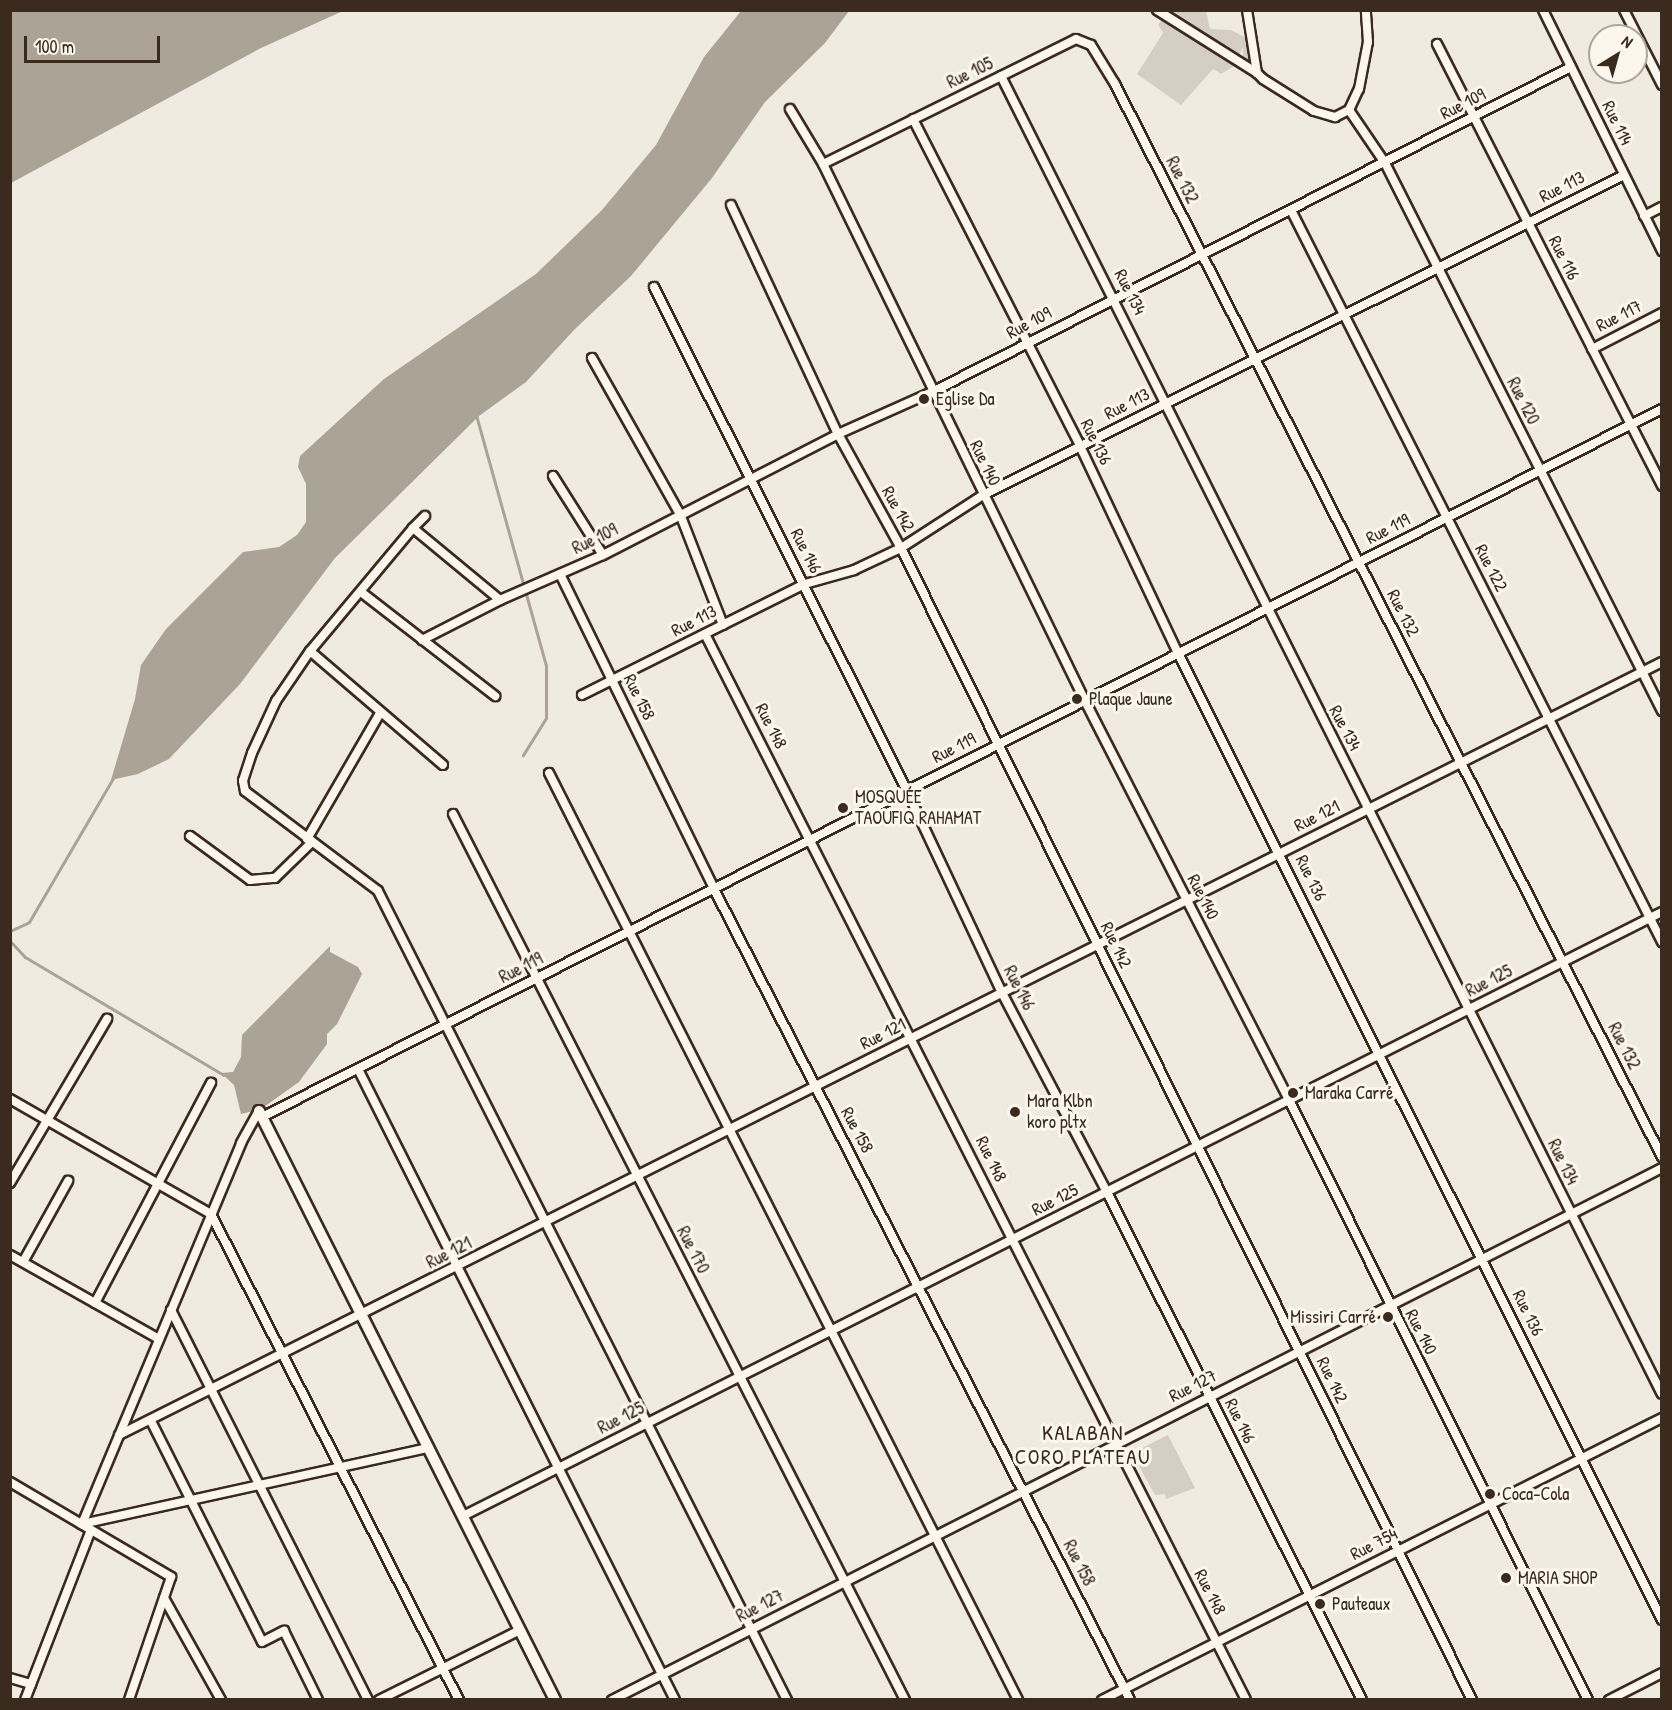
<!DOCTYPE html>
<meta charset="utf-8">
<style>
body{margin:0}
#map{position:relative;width:1672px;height:1710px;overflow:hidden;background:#f0ebe0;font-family:"Patrick Hand",sans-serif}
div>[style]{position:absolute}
.green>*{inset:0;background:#d5cec3}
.water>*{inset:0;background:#aca397}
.stream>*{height:3px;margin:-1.5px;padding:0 1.5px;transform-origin:1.5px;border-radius:1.5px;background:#aca397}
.roads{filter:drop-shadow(2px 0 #3b2a1e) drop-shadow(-2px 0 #3b2a1e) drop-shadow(0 2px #3b2a1e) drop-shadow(0 -2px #3b2a1e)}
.minor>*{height:8px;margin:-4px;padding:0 4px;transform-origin:4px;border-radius:4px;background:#fbf7ec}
.tertiary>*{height:10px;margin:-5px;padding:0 5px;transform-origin:5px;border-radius:5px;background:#fbf7ec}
.dots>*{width:16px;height:16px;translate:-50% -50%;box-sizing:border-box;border:3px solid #fbf7ec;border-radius:50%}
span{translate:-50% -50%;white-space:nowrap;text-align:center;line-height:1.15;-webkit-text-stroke:6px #fbf7ec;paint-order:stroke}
.street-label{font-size:18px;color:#3b2a1e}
.poi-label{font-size:18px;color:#3b2a1e}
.left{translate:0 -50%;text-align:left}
.right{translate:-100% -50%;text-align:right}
.quarter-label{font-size:21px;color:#3b2a1e;letter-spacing:1.5px}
.frame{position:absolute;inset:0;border:12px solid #3b2a1e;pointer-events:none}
.north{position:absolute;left:1588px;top:24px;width:60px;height:60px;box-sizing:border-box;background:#fbf7ec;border:2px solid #aea59a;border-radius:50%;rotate:37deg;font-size:16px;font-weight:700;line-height:24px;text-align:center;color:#3b2a1e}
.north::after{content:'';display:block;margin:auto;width:21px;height:27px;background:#3b2a1e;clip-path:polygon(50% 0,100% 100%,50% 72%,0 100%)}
.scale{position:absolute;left:24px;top:36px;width:136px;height:27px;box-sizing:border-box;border:3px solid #3b2a1e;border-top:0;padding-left:8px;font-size:18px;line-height:21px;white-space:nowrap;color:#3b2a1e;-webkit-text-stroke:4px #fbf7ec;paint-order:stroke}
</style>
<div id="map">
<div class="green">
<i style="clip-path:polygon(1161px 11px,1206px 11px,1210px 29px,1231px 30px,1254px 42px,1255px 75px,1243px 62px,1243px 47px,1234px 66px,1221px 74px,1213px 69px,1181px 105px,1137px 74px,1163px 33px,1158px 24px,1164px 19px)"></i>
<i style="clip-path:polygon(1168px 1435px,1195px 1488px,1166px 1499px,1165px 1494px,1155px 1495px,1135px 1459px,1138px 1450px)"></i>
</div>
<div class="water">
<i style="clip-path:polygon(11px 10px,343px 10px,343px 11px,261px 48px,11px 183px)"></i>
<i style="clip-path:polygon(741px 11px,849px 11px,825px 43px,765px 102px,712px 178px,631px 276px,574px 330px,526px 382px,479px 416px,335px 558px,240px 684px,169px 759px,138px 774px,111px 780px,135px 699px,141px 665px,166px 629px,243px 552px,279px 547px,297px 535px,306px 522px,306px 484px,298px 467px,300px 456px,384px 379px,536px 274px,602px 210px,656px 145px,704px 57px)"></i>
<i style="clip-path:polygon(330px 946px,330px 952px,358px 967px,362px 974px,337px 1024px,327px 1034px,327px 1044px,299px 1082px,261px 1109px,241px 1114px,234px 1085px,221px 1073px,233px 1072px,241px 1057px,242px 1035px)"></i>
</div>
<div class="stream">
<i style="left:476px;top:415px;width:260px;rotate:74.4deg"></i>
<i style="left:546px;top:665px;width:53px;rotate:90deg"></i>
<i style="left:546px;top:718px;width:44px;rotate:121.9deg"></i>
<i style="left:10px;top:931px;width:21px;rotate:-25deg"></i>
<i style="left:29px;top:922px;width:167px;rotate:-59.7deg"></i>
<i style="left:10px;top:941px;width:22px;rotate:47deg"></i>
<i style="left:25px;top:957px;width:231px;rotate:30.7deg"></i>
</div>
<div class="roads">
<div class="minor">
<i style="left:1157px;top:10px;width:118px;rotate:32.2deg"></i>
<i style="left:1247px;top:10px;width:64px;rotate:81deg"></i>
<i style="left:1257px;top:73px;width:8px;rotate:45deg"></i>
<i style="left:1263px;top:79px;width:60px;rotate:32.1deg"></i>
<i style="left:1314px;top:111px;width:22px;rotate:16deg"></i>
<i style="left:1335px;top:117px;width:16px;rotate:-27deg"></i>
<i style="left:1349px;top:110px;width:23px;rotate:-65deg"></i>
<i style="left:1359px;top:89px;width:48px;rotate:-79.2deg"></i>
<i style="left:1368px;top:42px;width:32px;rotate:-94deg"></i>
<i style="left:1543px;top:10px;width:269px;rotate:63.7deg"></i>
<i style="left:1624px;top:10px;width:84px;rotate:63.1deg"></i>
<i style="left:1437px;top:44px;width:496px;rotate:63deg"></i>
<i style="left:1001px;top:76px;width:1474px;rotate:63.37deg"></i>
<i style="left:790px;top:109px;width:64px;rotate:59deg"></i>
<i style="left:823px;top:164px;width:598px;rotate:63.99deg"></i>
<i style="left:1085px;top:701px;width:448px;rotate:62.9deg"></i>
<i style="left:1289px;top:1100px;width:670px;rotate:63.51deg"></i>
<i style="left:1349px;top:110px;width:64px;rotate:55.8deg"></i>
<i style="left:1385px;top:163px;width:614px;rotate:63.18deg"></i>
<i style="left:913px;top:119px;width:367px;rotate:62.9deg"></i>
<i style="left:1080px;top:446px;width:229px;rotate:64.7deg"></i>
<i style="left:1178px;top:653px;width:1081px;rotate:63.41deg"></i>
<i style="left:823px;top:164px;width:282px;rotate:-26.3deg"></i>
<i style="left:1076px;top:39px;width:16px;rotate:22deg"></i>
<i style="left:1091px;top:45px;width:46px;rotate:58.4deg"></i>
<i style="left:1115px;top:84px;width:1204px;rotate:62.99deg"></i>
<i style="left:731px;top:205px;width:253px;rotate:65deg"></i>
<i style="left:838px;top:434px;width:130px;rotate:61.1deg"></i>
<i style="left:901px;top:548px;width:1286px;rotate:63.63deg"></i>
<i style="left:1291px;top:210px;width:821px;rotate:63.12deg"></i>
<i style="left:1644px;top:216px;width:20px;rotate:-27deg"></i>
<i style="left:654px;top:287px;width:564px;rotate:63.34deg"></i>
<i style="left:907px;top:791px;width:223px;rotate:64.8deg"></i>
<i style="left:1002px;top:993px;width:225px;rotate:62.2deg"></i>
<i style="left:1107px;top:1192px;width:568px;rotate:63.34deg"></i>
<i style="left:1592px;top:349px;width:79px;rotate:-27.2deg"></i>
<i style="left:592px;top:358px;width:179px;rotate:60.6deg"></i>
<i style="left:680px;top:514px;width:119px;rotate:68.8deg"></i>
<i style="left:553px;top:476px;width:93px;rotate:57.7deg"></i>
<i style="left:413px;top:528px;width:17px;rotate:-45deg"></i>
<i style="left:560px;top:574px;width:351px;rotate:63.9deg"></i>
<i style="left:714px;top:889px;width:911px;rotate:62.84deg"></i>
<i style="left:361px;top:592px;width:170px;rotate:37.8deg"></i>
<i style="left:500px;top:600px;width:113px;rotate:-140.4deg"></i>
<i style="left:413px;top:528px;width:160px;rotate:129.9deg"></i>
<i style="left:310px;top:651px;width:60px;rotate:124.2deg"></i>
<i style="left:276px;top:701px;width:57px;rotate:114.8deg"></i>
<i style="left:252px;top:753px;width:29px;rotate:108deg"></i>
<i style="left:243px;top:781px;width:10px;rotate:79deg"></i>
<i style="left:245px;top:791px;width:166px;rotate:36.9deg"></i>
<i style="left:378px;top:891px;width:907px;rotate:63.18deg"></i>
<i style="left:705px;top:634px;width:1195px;rotate:63.09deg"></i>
<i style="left:422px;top:640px;width:88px;rotate:-27.1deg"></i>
<i style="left:500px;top:600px;width:112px;rotate:-23.6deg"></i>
<i style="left:603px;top:555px;width:264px;rotate:-27.2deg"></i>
<i style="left:838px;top:434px;width:103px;rotate:-24.1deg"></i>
<i style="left:932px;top:392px;width:717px;rotate:-26.96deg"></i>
<i style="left:310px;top:651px;width:175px;rotate:40.6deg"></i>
<i style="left:582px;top:695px;width:249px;rotate:-26.5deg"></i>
<i style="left:805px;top:584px;width:51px;rotate:-15.9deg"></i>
<i style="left:854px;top:570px;width:52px;rotate:-25.1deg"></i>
<i style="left:901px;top:548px;width:98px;rotate:-32.9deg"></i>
<i style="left:983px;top:495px;width:716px;rotate:-26.53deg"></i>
<i style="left:549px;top:773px;width:1039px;rotate:63.16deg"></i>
<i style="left:453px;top:814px;width:995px;rotate:62.97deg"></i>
<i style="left:190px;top:836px;width:74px;rotate:36.3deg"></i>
<i style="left:250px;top:880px;width:25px;rotate:-5deg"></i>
<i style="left:275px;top:878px;width:52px;rotate:-44.2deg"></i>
<i style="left:307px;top:839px;width:146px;rotate:-59.9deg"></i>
<i style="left:358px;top:1069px;width:706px;rotate:63.33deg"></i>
<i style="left:10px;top:1099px;width:232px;rotate:29.8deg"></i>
<i style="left:211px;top:1214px;width:546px;rotate:62.97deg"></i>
<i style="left:262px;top:1117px;width:1569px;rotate:-26.83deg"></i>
<i style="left:10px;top:1183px;width:191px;rotate:-59.4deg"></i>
<i style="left:10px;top:1255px;width:171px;rotate:29.4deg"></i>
<i style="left:23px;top:1262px;width:93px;rotate:-60.9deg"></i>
<i style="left:95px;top:1303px;width:249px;rotate:-62.2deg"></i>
<i style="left:171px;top:1310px;width:437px;rotate:63.2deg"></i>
<i style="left:151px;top:1421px;width:247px;rotate:63.3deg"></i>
<i style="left:262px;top:1642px;width:25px;rotate:-27deg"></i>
<i style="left:284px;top:1631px;width:77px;rotate:63.8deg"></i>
<i style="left:119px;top:1435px;width:1726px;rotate:-26.61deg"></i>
<i style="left:10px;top:1482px;width:187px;rotate:30.5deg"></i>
<i style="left:171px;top:1577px;width:130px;rotate:108.9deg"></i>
<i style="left:463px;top:1516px;width:1343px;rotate:-26.74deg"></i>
<i style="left:82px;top:1524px;width:413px;rotate:-67.3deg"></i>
<i style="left:241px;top:1143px;width:37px;rotate:-61deg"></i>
<i style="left:82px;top:1524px;width:355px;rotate:-12.4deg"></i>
<i style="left:164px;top:1598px;width:117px;rotate:60.8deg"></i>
<i style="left:10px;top:1678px;width:22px;rotate:16deg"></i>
<i style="left:25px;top:1700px;width:182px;rotate:-68.8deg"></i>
<i style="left:379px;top:1700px;width:157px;rotate:-26.4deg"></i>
<i style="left:612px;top:1700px;width:1177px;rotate:-26.87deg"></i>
<i style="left:1102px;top:1700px;width:627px;rotate:-26.73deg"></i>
<i style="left:1609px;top:1700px;width:59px;rotate:-27deg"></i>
</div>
<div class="tertiary">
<i style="left:259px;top:1111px;width:659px;rotate:63.32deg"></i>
</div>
</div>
<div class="dots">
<i style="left:924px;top:399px;background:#3b2a1e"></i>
<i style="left:1077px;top:699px;background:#3b2a1e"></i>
<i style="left:843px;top:808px;background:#3b2a1e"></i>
<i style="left:1293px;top:1093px;background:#3b2a1e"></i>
<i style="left:1015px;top:1112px;background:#3b2a1e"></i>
<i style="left:1388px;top:1317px;background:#3b2a1e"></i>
<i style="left:1490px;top:1494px;background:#3b2a1e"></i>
<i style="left:1506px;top:1578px;background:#3b2a1e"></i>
<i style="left:1320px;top:1604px;background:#3b2a1e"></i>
</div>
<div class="street-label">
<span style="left:970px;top:73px;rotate:-26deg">Rue 105</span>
<span style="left:1463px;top:104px;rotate:-27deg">Rue 109</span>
<span style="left:1617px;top:123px;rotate:64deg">Rue 114</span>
<span style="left:1182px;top:180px;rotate:63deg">Rue 132</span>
<span style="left:1562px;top:187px;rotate:-27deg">Rue 113</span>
<span style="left:1564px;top:258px;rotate:63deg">Rue 116</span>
<span style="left:1130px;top:292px;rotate:63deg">Rue 134</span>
<span style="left:1619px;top:316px;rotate:-27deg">Rue 117</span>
<span style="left:1029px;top:323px;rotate:-28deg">Rue 109</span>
<span style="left:1523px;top:401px;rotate:63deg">Rue 120</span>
<span style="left:1127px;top:404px;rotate:-27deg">Rue 113</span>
<span style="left:1096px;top:442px;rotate:64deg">Rue 136</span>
<span style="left:985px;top:463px;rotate:64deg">Rue 140</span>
<span style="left:898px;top:509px;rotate:61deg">Rue 142</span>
<span style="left:1388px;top:529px;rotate:-27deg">Rue 119</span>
<span style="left:595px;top:539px;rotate:-26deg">Rue 109</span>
<span style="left:806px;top:551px;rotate:63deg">Rue 146</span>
<span style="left:1491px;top:568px;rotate:63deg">Rue 122</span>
<span style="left:1403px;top:613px;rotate:63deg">Rue 132</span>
<span style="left:694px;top:621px;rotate:-27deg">Rue 113</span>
<span style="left:639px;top:697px;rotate:64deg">Rue 158</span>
<span style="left:771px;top:726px;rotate:63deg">Rue 148</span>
<span style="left:1345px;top:728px;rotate:62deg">Rue 134</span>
<span style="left:954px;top:748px;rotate:-27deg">Rue 119</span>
<span style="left:1317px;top:816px;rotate:-27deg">Rue 121</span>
<span style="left:1311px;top:878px;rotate:64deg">Rue 136</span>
<span style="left:1203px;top:897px;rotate:63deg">Rue 140</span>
<span style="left:1116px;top:945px;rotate:64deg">Rue 142</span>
<span style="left:521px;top:968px;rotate:-27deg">Rue 119</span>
<span style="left:1489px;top:981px;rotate:-27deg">Rue 125</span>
<span style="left:1019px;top:988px;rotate:63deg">Rue 146</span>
<span style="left:883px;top:1034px;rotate:-27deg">Rue 121</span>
<span style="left:1624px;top:1046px;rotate:63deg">Rue 132</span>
<span style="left:857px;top:1130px;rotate:62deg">Rue 158</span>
<span style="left:991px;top:1159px;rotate:64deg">Rue 148</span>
<span style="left:1563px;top:1162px;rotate:64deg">Rue 134</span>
<span style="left:1055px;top:1200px;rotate:-27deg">Rue 125</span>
<span style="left:693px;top:1250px;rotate:63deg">Rue 170</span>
<span style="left:449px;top:1253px;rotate:-27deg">Rue 121</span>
<span style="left:1528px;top:1313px;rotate:64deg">Rue 136</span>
<span style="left:1421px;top:1332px;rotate:63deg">Rue 140</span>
<span style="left:1332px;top:1380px;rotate:64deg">Rue 142</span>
<span style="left:1193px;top:1386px;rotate:-27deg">Rue 127</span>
<span style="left:621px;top:1418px;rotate:-27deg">Rue 125</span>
<span style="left:1240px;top:1421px;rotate:64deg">Rue 146</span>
<span style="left:1374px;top:1544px;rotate:-27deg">Rue 754</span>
<span style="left:1079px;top:1563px;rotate:63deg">Rue 158</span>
<span style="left:1210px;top:1592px;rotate:63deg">Rue 148</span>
<span style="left:760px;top:1606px;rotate:-27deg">Rue 127</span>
</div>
<div class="poi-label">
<span class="left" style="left:936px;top:399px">Eglise Da</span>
<span class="left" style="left:1089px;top:699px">Plaque Jaune</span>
<span class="left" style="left:855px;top:808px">MOSQUÉE<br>TAOUFIQ RAHAMAT</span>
<span class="left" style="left:1305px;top:1093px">Maraka Carré</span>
<span class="left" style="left:1027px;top:1112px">Mara Klbn<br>koro pltx</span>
<span class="right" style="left:1376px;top:1317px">Missiri Carré</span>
<span class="left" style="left:1502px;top:1494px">Coca-Cola</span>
<span class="left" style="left:1518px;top:1578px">MARIA SHOP</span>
<span class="left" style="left:1332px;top:1604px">Pauteaux</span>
</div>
<div class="quarter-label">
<span style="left:1083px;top:1445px">KALABAN<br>CORO PLATEAU</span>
</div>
<div class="frame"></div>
<div class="north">N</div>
<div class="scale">100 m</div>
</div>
